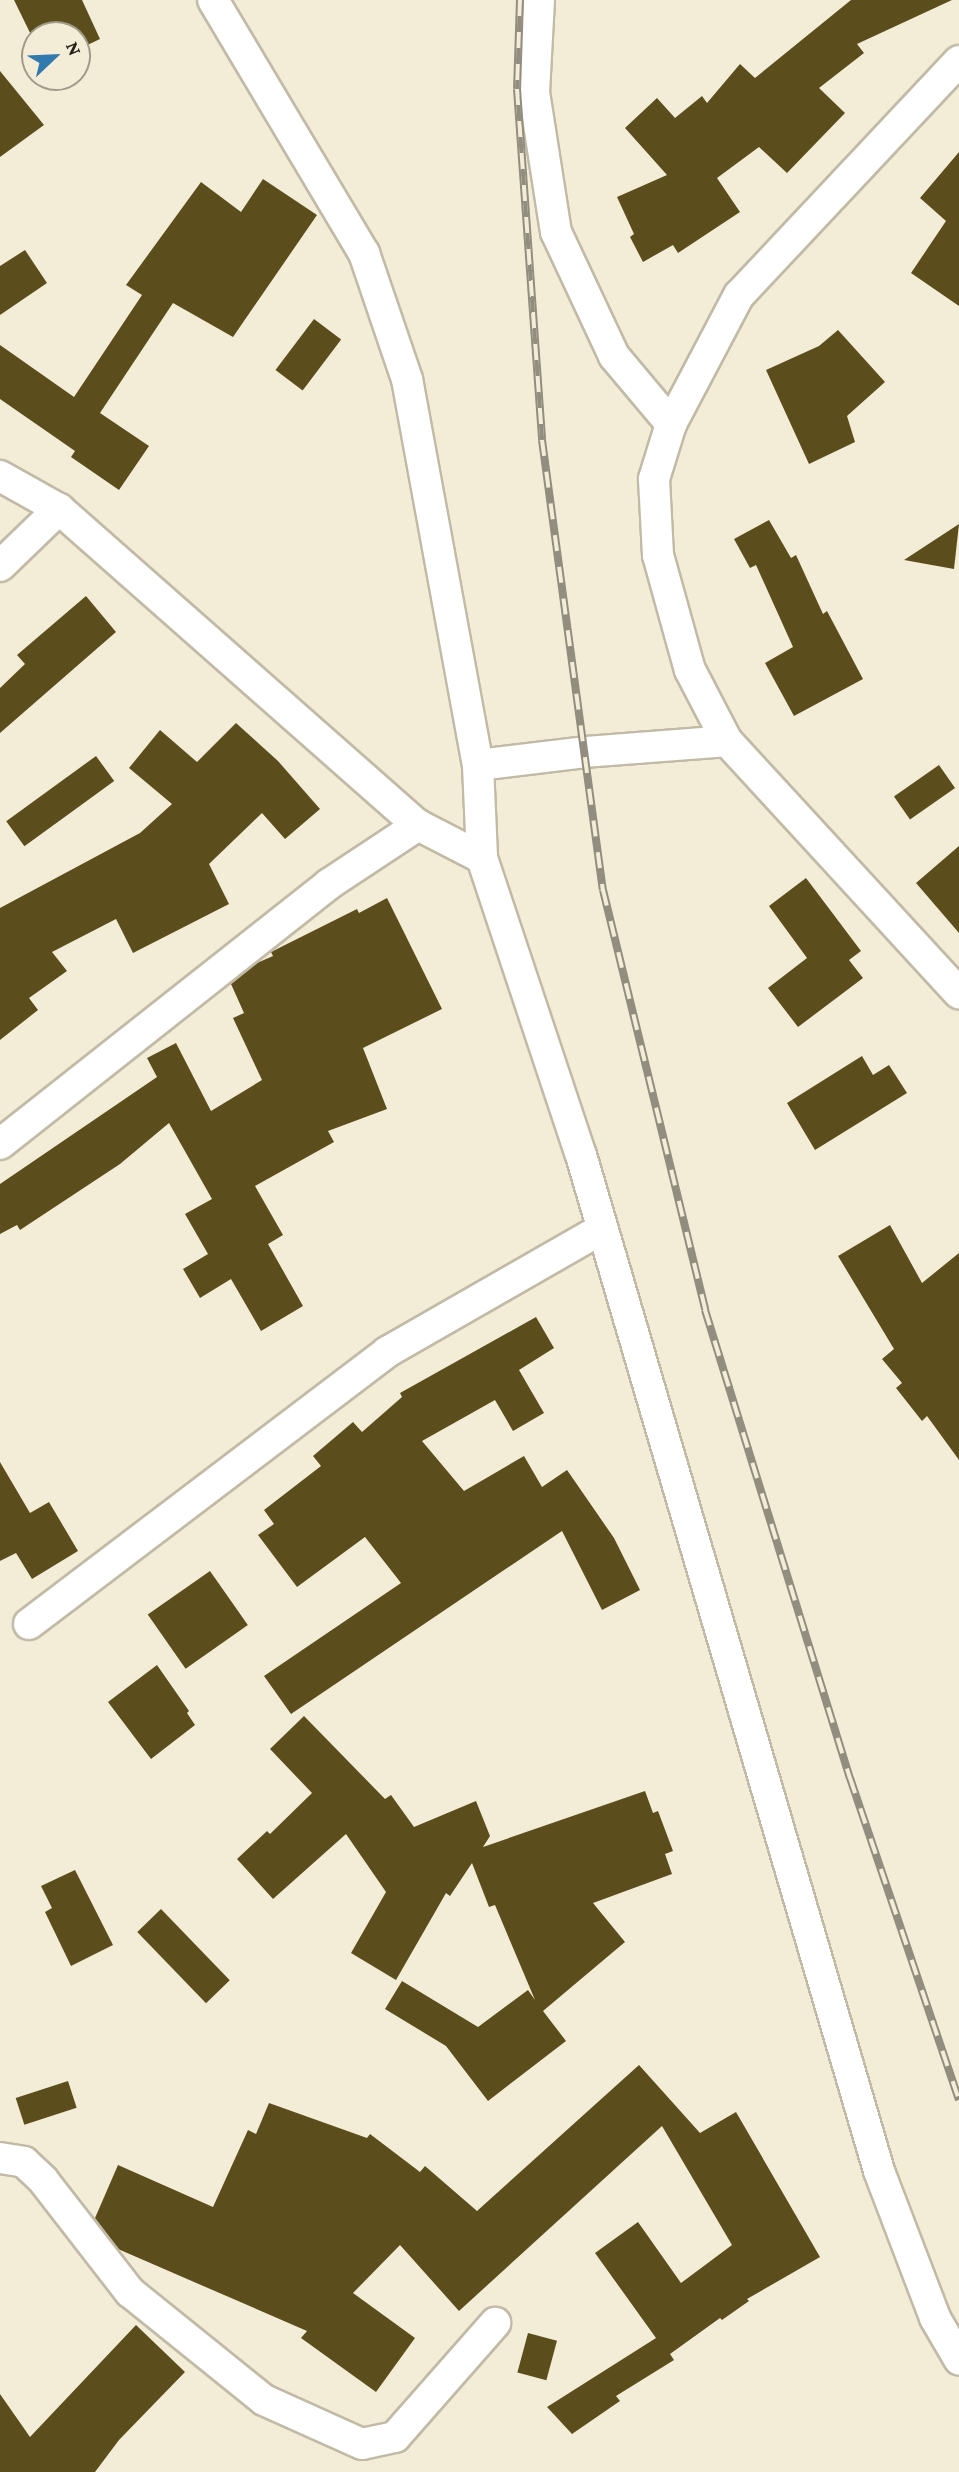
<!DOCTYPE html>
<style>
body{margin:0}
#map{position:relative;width:959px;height:2472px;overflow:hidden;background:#f3edd7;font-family:"Crimson Pro",serif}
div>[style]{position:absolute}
.building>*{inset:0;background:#5c4e1c;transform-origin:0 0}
.roads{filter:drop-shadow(2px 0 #c1baa6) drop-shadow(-2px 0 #c1baa6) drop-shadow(0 2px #c1baa6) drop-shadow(0 -2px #c1baa6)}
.minor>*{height:30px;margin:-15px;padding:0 15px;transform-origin:15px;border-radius:15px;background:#fff}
.rail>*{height:8px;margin-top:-4px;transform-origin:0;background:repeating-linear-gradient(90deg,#f3edd7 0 16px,#928d7e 0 32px);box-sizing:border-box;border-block:2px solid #928d7e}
span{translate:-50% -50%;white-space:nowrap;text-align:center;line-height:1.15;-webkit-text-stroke:7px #f3edd7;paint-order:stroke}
.north{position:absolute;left:21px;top:21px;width:70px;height:70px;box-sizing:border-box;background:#f3edd7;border:2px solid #a09b8b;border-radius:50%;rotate:67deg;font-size:19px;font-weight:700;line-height:28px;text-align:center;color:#242119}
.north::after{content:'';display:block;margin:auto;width:24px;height:32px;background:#317aae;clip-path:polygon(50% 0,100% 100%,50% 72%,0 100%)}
</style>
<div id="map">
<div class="building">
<i style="clip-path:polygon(14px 0,82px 0,100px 39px,77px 50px,77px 35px,35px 35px,35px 43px)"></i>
<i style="clip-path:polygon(851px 0,952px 0,857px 44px,864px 53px,819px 88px,845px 113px,787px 173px,759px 147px,717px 178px,740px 212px,678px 253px,673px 245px,643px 262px,630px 237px,634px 234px,617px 197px,667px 175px,625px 128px,657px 98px,675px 118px,702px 96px,707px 103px,740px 64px,755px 78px)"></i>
<i style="clip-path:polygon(0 71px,44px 125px,0 157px)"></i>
<i style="clip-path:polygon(959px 152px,959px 306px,911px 273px,946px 221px,920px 198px)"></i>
<i style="clip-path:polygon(263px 179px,317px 215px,233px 337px,173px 303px,100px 413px,149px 446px,119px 490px,71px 457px,75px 451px,0 399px,0 345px,74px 397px,142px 295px,126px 285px,201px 182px,241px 212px)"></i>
<i style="clip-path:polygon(25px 250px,47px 283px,0 315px,0 266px)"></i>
<i style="left:314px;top:319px;width:34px;height:64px;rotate:37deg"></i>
<i style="clip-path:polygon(838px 330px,885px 382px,847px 416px,855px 442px,809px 464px,766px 370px,819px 346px)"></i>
<i style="clip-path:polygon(769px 520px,791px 558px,796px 555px,823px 614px,827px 611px,863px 679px,794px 716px,765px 663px,793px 647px,756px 565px,750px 568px,734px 539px)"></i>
<i style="clip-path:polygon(959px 524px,954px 569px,904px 560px)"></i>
<i style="clip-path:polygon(86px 596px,116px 632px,0 733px,0 688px,25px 664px,17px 655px)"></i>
<i style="clip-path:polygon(236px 723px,278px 761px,320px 809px,285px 839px,262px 813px,209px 864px,229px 904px,133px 953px,116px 919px,52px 952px,67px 971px,29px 998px,38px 1010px,0 1040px,0 908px,140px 833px,172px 804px,129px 768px,160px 730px,197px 762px)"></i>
<i style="left:96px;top:756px;width:31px;height:111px;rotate:54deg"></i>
<i style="left:939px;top:765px;width:28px;height:55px;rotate:55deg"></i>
<i style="clip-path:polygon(959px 846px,959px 933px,916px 883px)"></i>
<i style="clip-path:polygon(806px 878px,861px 951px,849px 960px,863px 978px,798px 1027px,768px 988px,807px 958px,769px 906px)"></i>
<i style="clip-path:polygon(387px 898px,442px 1009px,363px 1048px,387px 1109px,328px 1131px,334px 1142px,255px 1186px,283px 1235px,268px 1244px,303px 1306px,261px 1331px,231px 1279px,200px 1298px,183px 1269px,208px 1254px,185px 1214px,212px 1199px,169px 1123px,120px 1164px,20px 1230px,17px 1225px,0 1234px,0 1184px,157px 1077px,147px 1058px,176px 1043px,211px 1111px,262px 1080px,233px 1018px,244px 1013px,231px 984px,257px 963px,273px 956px,271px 952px,357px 909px,359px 913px)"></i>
<i style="clip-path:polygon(862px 1056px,873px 1075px,889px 1065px,907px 1093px,815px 1150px,787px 1103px)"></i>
<i style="clip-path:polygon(890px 1225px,922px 1283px,959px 1253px,959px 1460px,927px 1416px,922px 1421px,896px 1388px,902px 1383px,882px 1359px,894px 1349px,838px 1256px)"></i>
<i style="clip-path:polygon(536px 1317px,554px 1348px,519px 1370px,544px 1413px,513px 1431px,495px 1400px,422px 1441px,464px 1491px,524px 1456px,542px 1487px,567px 1470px,614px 1538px,640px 1590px,602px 1610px,562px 1531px,291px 1714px,264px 1676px,401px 1583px,365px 1537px,297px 1587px,258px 1535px,274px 1524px,264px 1510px,321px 1466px,313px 1456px,353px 1422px,362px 1432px,402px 1397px,400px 1393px)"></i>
<i style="clip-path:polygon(0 1462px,30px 1513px,49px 1502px,78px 1551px,32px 1579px,16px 1553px,0 1561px)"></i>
<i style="left:210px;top:1571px;width:66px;height:76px;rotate:55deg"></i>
<i style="clip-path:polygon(157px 1665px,189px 1711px,187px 1713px,195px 1725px,151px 1759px,108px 1702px)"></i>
<i style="clip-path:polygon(304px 1716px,385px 1799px,391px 1795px,414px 1827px,476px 1801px,490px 1836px,483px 1847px,645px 1791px,653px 1813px,658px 1811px,673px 1851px,665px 1854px,672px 1874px,593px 1903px,625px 1942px,543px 2011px,566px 2041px,488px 2101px,446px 2046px,385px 2009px,402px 1981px,478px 2027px,528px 1990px,535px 2000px,495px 1905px,489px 1907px,472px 1863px,450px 1896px,446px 1893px,396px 1980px,351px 1953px,386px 1892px,346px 1834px,273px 1899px,237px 1859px,267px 1831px,270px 1834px,312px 1793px,270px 1749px)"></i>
<i style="clip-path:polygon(75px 1870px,113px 1945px,71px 1966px,45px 1912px,52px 1908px,41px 1886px)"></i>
<i style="left:161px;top:1909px;width:99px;height:33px;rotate:46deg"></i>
<i style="clip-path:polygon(639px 2065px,700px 2133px,736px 2112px,820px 2257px,747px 2299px,749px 2301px,722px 2320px,720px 2318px,670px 2354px,674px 2360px,616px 2396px,620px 2401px,572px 2434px,547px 2407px,656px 2338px,595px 2253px,638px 2222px,681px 2283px,732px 2245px,662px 2126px,459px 2311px,400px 2245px,353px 2293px,415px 2338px,376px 2392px,301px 2338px,307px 2331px,118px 2249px,95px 2218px,118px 2165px,213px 2207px,248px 2130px,256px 2134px,269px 2103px,367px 2138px,370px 2134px,420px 2172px,425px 2166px,477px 2211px)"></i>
<i style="left:68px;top:2081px;width:28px;height:55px;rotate:72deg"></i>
<i style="clip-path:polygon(136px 2325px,185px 2372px,119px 2440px,95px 2472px,0 2472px,0 2394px,30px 2437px)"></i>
<i style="left:528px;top:2333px;width:30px;height:41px;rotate:15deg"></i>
</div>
<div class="roads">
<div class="minor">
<i style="left:213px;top:0;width:295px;rotate:59.2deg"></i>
<i style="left:364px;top:253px;width:133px;rotate:71.2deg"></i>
<i style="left:407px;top:379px;width:392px;rotate:79.6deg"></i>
<i style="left:478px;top:765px;width:93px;rotate:87.5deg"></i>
<i style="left:482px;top:858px;width:313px;rotate:71.6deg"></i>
<i style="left:581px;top:1155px;width:1059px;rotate:73.65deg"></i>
<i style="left:879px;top:2171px;width:157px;rotate:69.1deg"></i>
<i style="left:935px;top:2318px;width:48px;rotate:59.7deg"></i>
<i style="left:539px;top:0;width:92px;rotate:93.1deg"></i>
<i style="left:534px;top:92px;width:142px;rotate:81.1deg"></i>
<i style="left:556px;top:232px;width:137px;rotate:64.9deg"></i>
<i style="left:614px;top:356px;width:89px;rotate:50deg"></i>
<i style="left:959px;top:61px;width:321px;rotate:133.2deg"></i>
<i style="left:739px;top:295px;width:146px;rotate:117.8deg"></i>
<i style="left:671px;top:424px;width:58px;rotate:107.2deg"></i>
<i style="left:654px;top:479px;width:76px;rotate:87deg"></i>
<i style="left:658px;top:555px;width:119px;rotate:74.5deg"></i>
<i style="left:690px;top:670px;width:80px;rotate:62.5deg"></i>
<i style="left:727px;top:741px;width:343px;rotate:47.4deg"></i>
<i style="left:0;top:476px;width:68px;rotate:29.2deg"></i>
<i style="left:59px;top:509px;width:478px;rotate:41.4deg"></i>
<i style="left:418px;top:825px;width:72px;rotate:27.3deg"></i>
<i style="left:0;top:566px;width:82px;rotate:-44deg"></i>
<i style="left:478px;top:765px;width:108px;rotate:-6.9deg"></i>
<i style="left:585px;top:752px;width:142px;rotate:-4.4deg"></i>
<i style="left:0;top:1144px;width:419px;rotate:-38.3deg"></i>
<i style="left:329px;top:884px;width:107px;rotate:-33.5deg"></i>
<i style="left:29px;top:1624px;width:450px;rotate:-37.2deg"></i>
<i style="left:387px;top:1352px;width:248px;rotate:-29.8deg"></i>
<i style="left:0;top:2158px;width:24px;rotate:9deg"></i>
<i style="left:24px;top:2162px;width:26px;rotate:43deg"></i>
<i style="left:43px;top:2180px;width:142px;rotate:52.2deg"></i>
<i style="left:130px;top:2292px;width:172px;rotate:38.9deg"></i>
<i style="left:264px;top:2400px;width:107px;rotate:24.2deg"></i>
<i style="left:362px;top:2444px;width:34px;rotate:-12deg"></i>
<i style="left:395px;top:2437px;width:152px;rotate:-48.7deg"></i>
</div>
</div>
<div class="rail">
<i style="left:520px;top:0;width:89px;rotate:91.9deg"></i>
<i style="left:517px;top:89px;width:352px;rotate:85.9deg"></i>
<i style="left:542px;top:440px;width:454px;rotate:82.3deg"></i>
<i style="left:603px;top:890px;width:432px;rotate:76.3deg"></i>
<i style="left:705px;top:1310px;width:490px;rotate:72.8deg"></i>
<i style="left:850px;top:1778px;width:340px;rotate:71.3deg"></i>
</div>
<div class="north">N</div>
</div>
